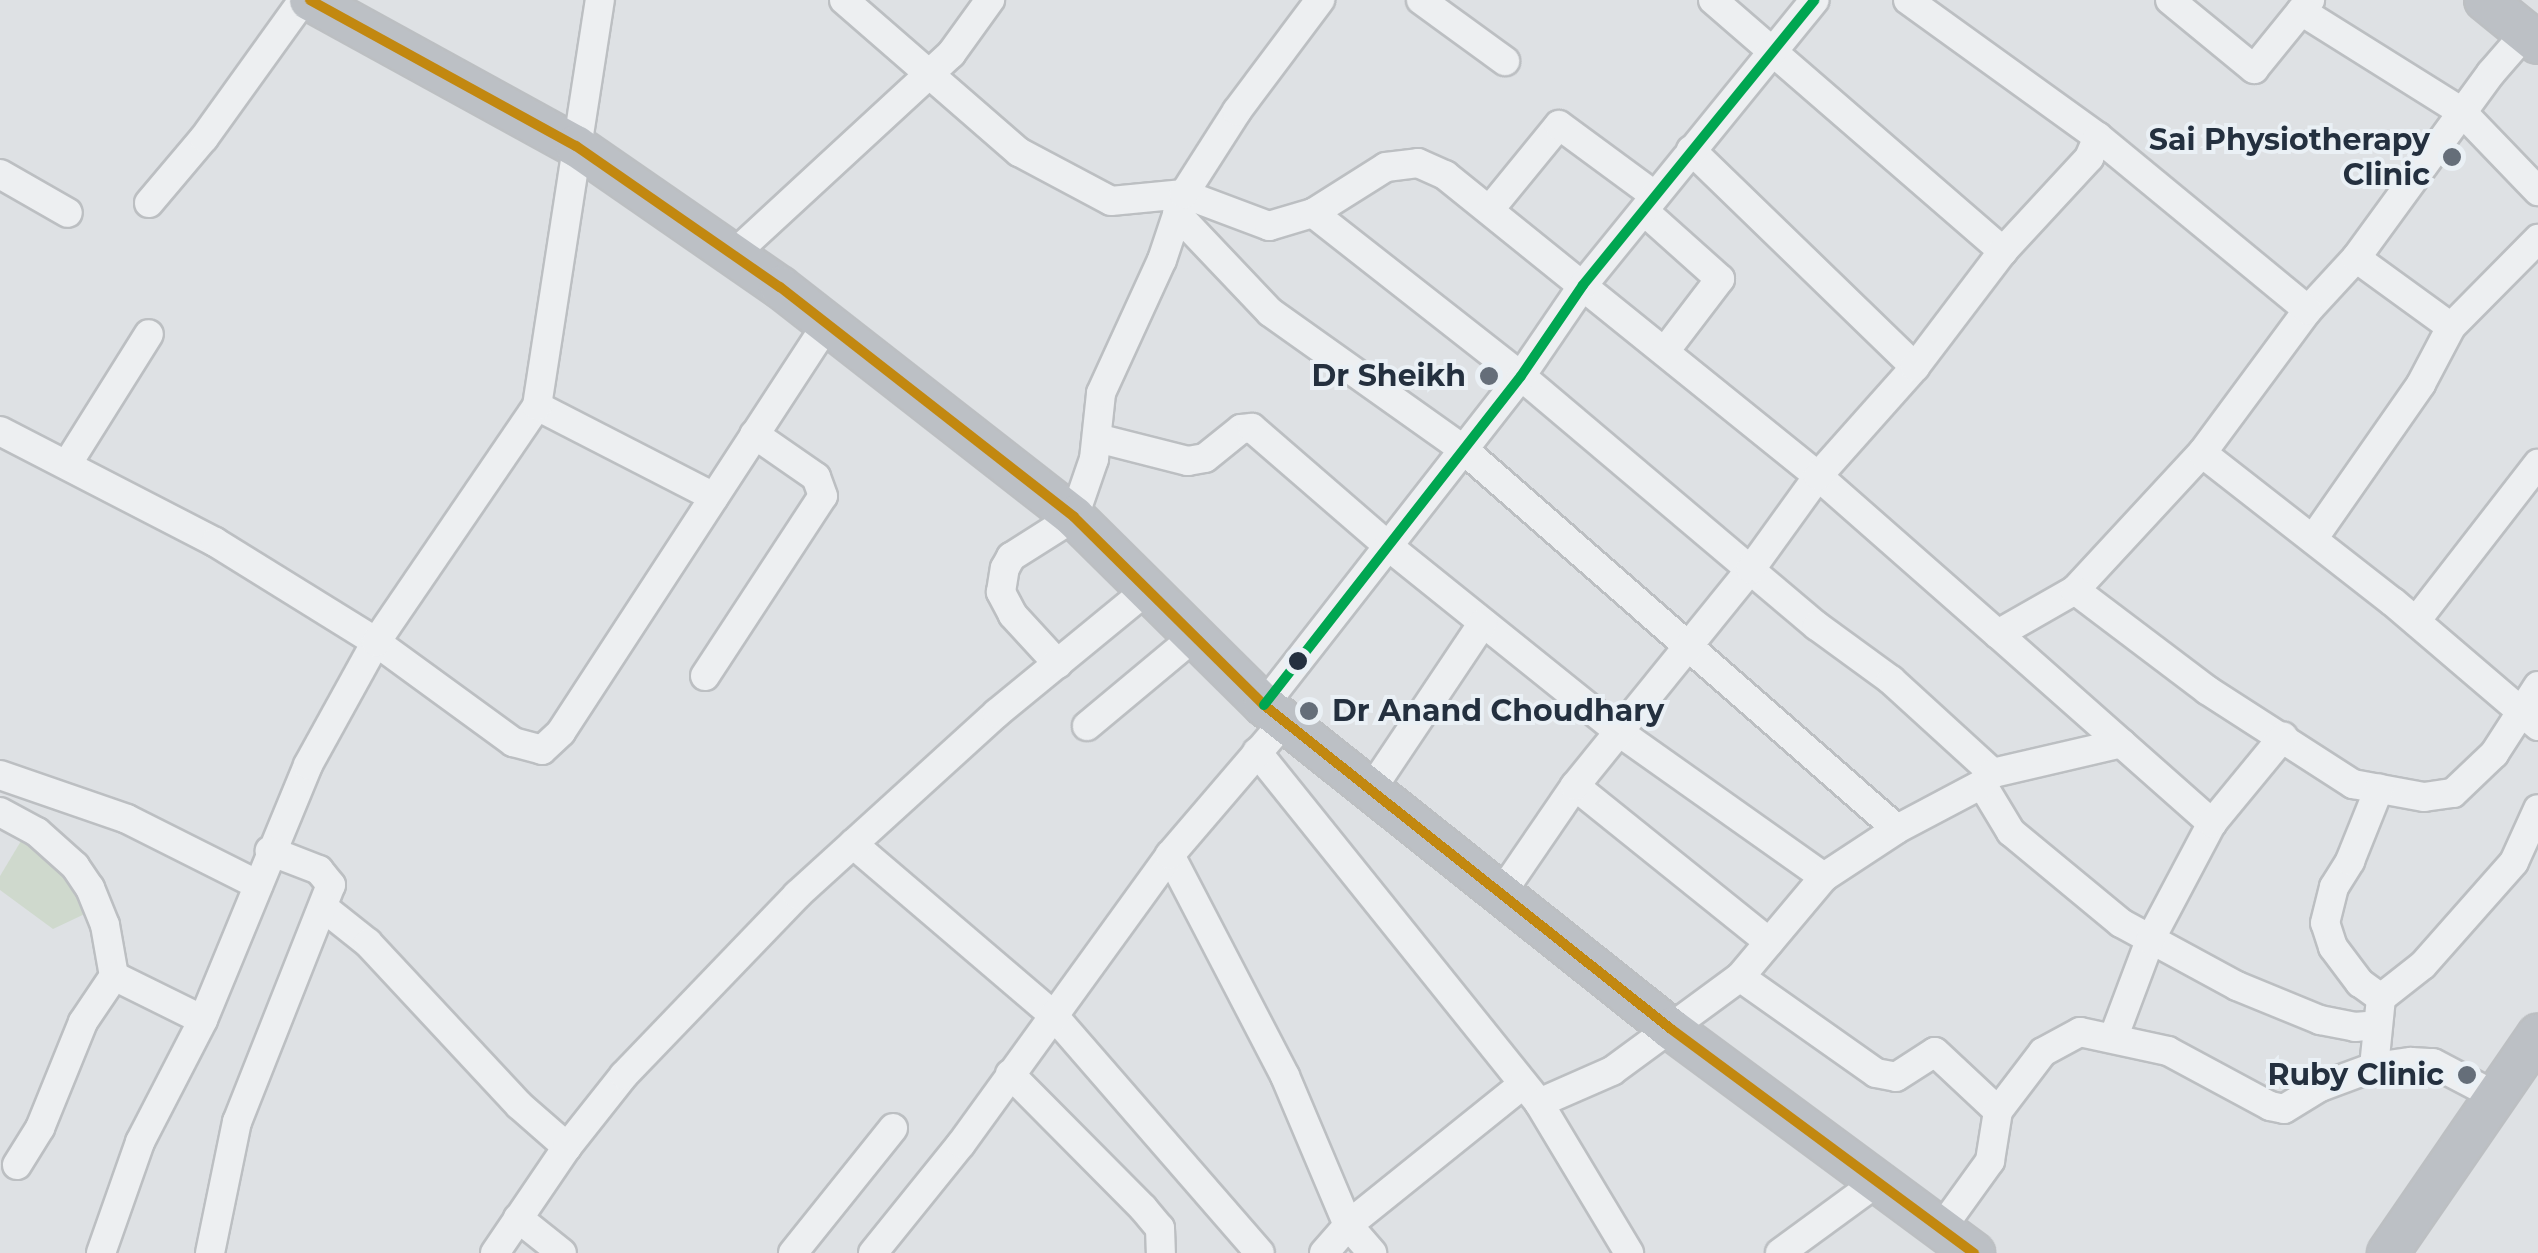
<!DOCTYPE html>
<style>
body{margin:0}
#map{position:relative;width:2538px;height:1253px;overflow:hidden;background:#dee1e4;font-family:Montserrat,sans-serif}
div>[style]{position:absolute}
.green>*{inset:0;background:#cfd9cd}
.roads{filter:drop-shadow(2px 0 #bcbfc2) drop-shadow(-2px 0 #bcbfc2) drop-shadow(0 2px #bcbfc2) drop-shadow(0 -2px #bcbfc2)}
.street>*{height:28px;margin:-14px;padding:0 14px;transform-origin:14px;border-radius:14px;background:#edeff1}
.secondary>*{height:40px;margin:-20px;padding:0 20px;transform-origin:20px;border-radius:20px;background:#bcc0c5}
.bus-1>*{height:10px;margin:-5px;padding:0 5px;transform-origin:5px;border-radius:5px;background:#c28810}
.bus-2>*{height:10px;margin:-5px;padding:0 5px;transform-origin:5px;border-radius:5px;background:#00a651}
.dots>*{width:28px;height:28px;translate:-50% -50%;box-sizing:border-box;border:5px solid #eaf0f5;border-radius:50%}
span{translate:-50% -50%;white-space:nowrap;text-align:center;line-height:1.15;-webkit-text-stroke:8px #eaf0f5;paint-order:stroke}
.poi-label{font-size:30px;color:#24303f;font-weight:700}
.right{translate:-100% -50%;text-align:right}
.left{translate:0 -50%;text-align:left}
</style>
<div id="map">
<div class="green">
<i style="clip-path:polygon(21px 841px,67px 860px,91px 911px,53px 929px,0 890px,0 876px)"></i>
</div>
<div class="roads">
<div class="street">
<i style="left:844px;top:0;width:232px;rotate:41deg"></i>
<i style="left:1019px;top:152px;width:104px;rotate:28deg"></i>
<i style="left:1111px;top:201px;width:73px;rotate:-5.5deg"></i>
<i style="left:1184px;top:194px;width:91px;rotate:20.6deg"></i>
<i style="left:1269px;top:226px;width:46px;rotate:-16.5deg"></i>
<i style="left:1313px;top:213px;width:86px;rotate:-32.2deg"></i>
<i style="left:1386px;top:167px;width:32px;rotate:-7deg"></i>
<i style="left:1418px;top:163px;width:30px;rotate:24deg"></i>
<i style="left:1445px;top:175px;width:479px;rotate:38.9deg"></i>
<i style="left:1818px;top:476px;width:240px;rotate:41.3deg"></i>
<i style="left:1998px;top:634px;width:89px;rotate:-29.7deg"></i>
<i style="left:2075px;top:590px;width:187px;rotate:-47.2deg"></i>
<i style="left:2202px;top:453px;width:178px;rotate:-53.5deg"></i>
<i style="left:2308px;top:310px;width:71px;rotate:-47.3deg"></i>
<i style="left:2356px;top:258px;width:229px;rotate:-53.9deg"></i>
<i style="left:2491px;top:73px;width:50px;rotate:-49deg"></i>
<i style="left:1421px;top:0;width:104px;rotate:36deg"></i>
<i style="left:1713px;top:0;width:384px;rotate:40.9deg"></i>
<i style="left:1908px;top:0;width:234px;rotate:35.8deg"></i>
<i style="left:2098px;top:137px;width:272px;rotate:39.5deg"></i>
<i style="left:2170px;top:0;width:109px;rotate:39.4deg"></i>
<i style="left:2254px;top:69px;width:89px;rotate:-50.9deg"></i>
<i style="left:2301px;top:11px;width:190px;rotate:32.1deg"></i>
<i style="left:2462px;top:112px;width:110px;rotate:46.1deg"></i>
<i style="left:1691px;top:150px;width:312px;rotate:44.1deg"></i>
<i style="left:0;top:174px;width:78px;rotate:29.8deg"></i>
<i style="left:149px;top:203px;width:85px;rotate:-49.8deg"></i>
<i style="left:204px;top:138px;width:170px;rotate:-54.3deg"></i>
<i style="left:1491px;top:208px;width:107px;rotate:-50.7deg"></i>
<i style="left:1559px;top:125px;width:118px;rotate:36.4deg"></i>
<i style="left:1644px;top:211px;width:102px;rotate:41.8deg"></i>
<i style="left:1720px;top:279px;width:89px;rotate:127.3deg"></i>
<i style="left:1313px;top:213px;width:264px;rotate:38.1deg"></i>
<i style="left:1521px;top:376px;width:387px;rotate:40.2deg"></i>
<i style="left:1817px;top:626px;width:92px;rotate:36.1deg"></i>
<i style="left:1891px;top:680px;width:138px;rotate:42.4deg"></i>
<i style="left:1177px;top:214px;width:135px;rotate:46.5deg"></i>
<i style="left:1270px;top:312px;width:238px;rotate:35.4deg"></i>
<i style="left:1464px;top:450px;width:575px;rotate:41.2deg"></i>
<i style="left:733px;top:255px;width:297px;rotate:-42.7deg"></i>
<i style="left:951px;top:54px;width:67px;rotate:-54.2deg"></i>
<i style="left:2356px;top:258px;width:117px;rotate:36deg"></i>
<i style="left:537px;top:406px;width:199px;rotate:27.2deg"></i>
<i style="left:0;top:431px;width:242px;rotate:27.3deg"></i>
<i style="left:215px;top:542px;width:190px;rotate:31.8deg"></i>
<i style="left:376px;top:642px;width:170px;rotate:36.1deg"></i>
<i style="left:513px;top:742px;width:30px;rotate:15deg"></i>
<i style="left:542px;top:750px;width:26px;rotate:-43deg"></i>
<i style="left:561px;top:732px;width:487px;rotate:-56.9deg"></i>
<i style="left:1097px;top:438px;width:94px;rotate:14.2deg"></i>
<i style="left:1188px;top:461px;width:17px;rotate:-10deg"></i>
<i style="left:1205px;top:458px;width:46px;rotate:-38.9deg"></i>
<i style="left:1241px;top:429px;width:11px;rotate:-5deg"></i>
<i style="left:1252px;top:428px;width:180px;rotate:40.9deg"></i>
<i style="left:1388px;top:546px;width:297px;rotate:38.8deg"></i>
<i style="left:1619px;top:732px;width:251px;rotate:35.3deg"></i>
<i style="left:2202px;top:453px;width:242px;rotate:38deg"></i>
<i style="left:2393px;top:602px;width:191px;rotate:40.5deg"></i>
<i style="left:68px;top:463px;width:152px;rotate:-57.9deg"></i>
<i style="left:2313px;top:539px;width:189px;rotate:-55.1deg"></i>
<i style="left:2421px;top:384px;width:64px;rotate:-62.2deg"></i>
<i style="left:2451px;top:327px;width:124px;rotate:-45.3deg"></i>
<i style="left:2075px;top:590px;width:166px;rotate:37.1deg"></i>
<i style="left:2207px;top:690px;width:174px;rotate:32.8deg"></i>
<i style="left:2353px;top:784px;width:72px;rotate:10.4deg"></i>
<i style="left:2424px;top:797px;width:29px;rotate:-8deg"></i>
<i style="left:2453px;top:793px;width:57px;rotate:-43.6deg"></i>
<i style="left:2494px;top:754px;width:81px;rotate:-57.1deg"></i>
<i style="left:2416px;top:621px;width:199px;rotate:-52.2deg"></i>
<i style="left:1998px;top:634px;width:286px;rotate:41.5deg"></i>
<i style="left:1058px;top:664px;width:67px;rotate:-132.6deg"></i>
<i style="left:1013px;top:615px;width:26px;rotate:-118deg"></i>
<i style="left:1001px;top:592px;width:24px;rotate:-81deg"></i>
<i style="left:1005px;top:568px;width:13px;rotate:-61deg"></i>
<i style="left:1011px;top:557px;width:75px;rotate:-32.4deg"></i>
<i style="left:1074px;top:517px;width:61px;rotate:-71deg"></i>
<i style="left:1094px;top:459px;width:66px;rotate:-83.9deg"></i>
<i style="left:1101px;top:393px;width:146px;rotate:-65.4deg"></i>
<i style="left:1162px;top:260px;width:70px;rotate:-71.6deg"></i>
<i style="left:1184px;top:194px;width:98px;rotate:-57.4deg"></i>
<i style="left:1237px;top:111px;width:139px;rotate:-53.2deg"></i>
<i style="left:705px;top:676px;width:215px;rotate:-56.8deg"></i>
<i style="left:823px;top:496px;width:20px;rotate:-110deg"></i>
<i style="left:816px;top:477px;width:75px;rotate:-145.3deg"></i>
<i style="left:1264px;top:705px;width:417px;rotate:-52deg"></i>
<i style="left:1521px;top:376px;width:110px;rotate:-55.7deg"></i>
<i style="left:1583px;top:285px;width:367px;rotate:-50.9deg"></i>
<i style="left:1087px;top:726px;width:139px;rotate:-39.8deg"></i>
<i style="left:1257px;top:752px;width:450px;rotate:51.2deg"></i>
<i style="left:1539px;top:1103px;width:175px;rotate:59deg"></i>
<i style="left:0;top:775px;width:134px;rotate:19.1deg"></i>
<i style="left:127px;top:819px;width:147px;rotate:26.7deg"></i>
<i style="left:1982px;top:784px;width:56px;rotate:58.9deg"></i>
<i style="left:2011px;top:832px;width:143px;rotate:39.6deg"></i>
<i style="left:2121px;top:923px;width:132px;rotate:28.5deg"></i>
<i style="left:2237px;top:986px;width:90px;rotate:22.3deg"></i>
<i style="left:2320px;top:1020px;width:36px;rotate:11deg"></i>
<i style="left:2355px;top:1027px;width:21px;rotate:-5deg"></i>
<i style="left:1575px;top:786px;width:249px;rotate:38.8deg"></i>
<i style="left:1371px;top:790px;width:201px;rotate:-56.2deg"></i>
<i style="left:0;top:812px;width:42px;rotate:28.4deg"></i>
<i style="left:37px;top:832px;width:51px;rotate:41.8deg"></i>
<i style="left:75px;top:866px;width:27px;rotate:56deg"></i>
<i style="left:90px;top:888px;width:40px;rotate:68deg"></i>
<i style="left:105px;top:925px;width:52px;rotate:80deg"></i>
<i style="left:114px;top:976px;width:99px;rotate:26.3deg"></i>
<i style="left:853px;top:844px;width:263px;rotate:40.5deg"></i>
<i style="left:1053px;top:1015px;width:315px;rotate:49deg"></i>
<i style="left:1170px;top:855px;width:249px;rotate:62.5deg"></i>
<i style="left:1285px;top:1076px;width:162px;rotate:67.1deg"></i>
<i style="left:1348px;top:1225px;width:37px;rotate:49deg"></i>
<i style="left:1503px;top:891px;width:127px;rotate:-55.6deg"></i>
<i style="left:1575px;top:786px;width:279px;rotate:-51deg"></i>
<i style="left:1751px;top:569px;width:115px;rotate:-54.2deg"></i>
<i style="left:1818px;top:476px;width:146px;rotate:-48.3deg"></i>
<i style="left:1915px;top:367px;width:146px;rotate:-52.8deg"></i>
<i style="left:2003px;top:251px;width:127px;rotate:-47.2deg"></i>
<i style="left:2089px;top:158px;width:23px;rotate:-67deg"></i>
<i style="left:324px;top:908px;width:56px;rotate:38.5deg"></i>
<i style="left:368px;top:943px;width:221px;rotate:47deg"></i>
<i style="left:519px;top:1105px;width:64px;rotate:41.2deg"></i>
<i style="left:1740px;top:977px;width:166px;rotate:35.2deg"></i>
<i style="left:1876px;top:1073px;width:20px;rotate:11deg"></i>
<i style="left:1896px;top:1077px;width:46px;rotate:-32.7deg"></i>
<i style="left:1935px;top:1052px;width:86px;rotate:43.1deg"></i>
<i style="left:2381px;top:998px;width:53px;rotate:-38.2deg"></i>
<i style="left:2423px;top:965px;width:137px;rotate:-48.5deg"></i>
<i style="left:2514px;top:862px;width:58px;rotate:-65.6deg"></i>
<i style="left:2114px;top:1036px;width:103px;rotate:-69.4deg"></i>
<i style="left:2150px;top:940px;width:132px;rotate:-62.1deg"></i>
<i style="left:2212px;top:823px;width:112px;rotate:-50.5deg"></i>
<i style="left:2374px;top:1067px;width:69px;rotate:-84.2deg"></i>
<i style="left:2381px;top:998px;width:26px;rotate:-144deg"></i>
<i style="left:2360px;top:983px;width:45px;rotate:-126.9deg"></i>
<i style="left:2333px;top:947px;width:25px;rotate:-108deg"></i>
<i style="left:2325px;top:923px;width:37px;rotate:-76deg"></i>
<i style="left:2334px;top:887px;width:31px;rotate:-58deg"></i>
<i style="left:2350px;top:861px;width:78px;rotate:-68.1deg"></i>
<i style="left:1010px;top:1074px;width:189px;rotate:45.2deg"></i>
<i style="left:1143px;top:1208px;width:26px;rotate:50deg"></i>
<i style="left:1160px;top:1228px;width:25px;rotate:88deg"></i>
<i style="left:1539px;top:1103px;width:80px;rotate:-23.7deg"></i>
<i style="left:1612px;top:1071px;width:159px;rotate:-36.3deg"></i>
<i style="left:1740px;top:977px;width:131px;rotate:-50deg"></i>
<i style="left:1824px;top:877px;width:87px;rotate:-33.3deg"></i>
<i style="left:1897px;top:829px;width:96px;rotate:-27.9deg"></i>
<i style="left:1982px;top:784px;width:16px;rotate:-45deg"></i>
<i style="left:1993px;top:773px;width:132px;rotate:-13.1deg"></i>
<i style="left:17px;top:1165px;width:44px;rotate:-58.1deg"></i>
<i style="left:40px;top:1128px;width:114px;rotate:-67.9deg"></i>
<i style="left:83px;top:1022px;width:55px;rotate:-56deg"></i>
<i style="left:518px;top:1218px;width:56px;rotate:38.5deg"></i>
<i style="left:1941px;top:1229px;width:84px;rotate:-54.2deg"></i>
<i style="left:1990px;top:1161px;width:51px;rotate:-80.9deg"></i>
<i style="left:1998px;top:1111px;width:74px;rotate:-52.7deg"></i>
<i style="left:2043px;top:1052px;width:42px;rotate:-28.4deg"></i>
<i style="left:2080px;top:1032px;width:90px;rotate:12.2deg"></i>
<i style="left:2168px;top:1051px;width:116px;rotate:28.3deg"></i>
<i style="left:2270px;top:1106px;width:14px;rotate:12deg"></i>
<i style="left:2284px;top:1109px;width:42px;rotate:-31.4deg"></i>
<i style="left:2320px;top:1087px;width:58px;rotate:-20.3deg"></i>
<i style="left:2374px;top:1067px;width:37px;rotate:-8deg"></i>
<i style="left:2411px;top:1062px;width:22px;rotate:3deg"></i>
<i style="left:2433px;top:1063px;width:69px;rotate:27.7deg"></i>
<i style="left:101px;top:1253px;width:118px;rotate:-70.6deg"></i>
<i style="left:140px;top:1142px;width:137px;rotate:-62.7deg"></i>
<i style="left:203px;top:1020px;width:276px;rotate:-67.6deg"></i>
<i style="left:308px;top:765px;width:141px;rotate:-61.1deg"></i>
<i style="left:376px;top:642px;width:286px;rotate:-55.7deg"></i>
<i style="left:537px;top:406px;width:411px;rotate:-81.2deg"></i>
<i style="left:210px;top:1253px;width:134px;rotate:-78.4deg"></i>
<i style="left:237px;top:1122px;width:255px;rotate:-68.4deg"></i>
<i style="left:331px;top:885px;width:19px;rotate:-129deg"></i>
<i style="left:319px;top:870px;width:53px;rotate:-158.8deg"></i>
<i style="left:495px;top:1253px;width:128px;rotate:-55.8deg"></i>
<i style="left:567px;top:1147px;width:92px;rotate:-51.6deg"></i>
<i style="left:624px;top:1075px;width:250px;rotate:-46.1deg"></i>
<i style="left:797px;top:895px;width:270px;rotate:-42.3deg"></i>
<i style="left:997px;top:713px;width:197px;rotate:-39.4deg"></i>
<i style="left:793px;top:1253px;width:160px;rotate:-51.3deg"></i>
<i style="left:873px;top:1253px;width:140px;rotate:-51.1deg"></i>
<i style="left:961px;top:1144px;width:357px;rotate:-54.1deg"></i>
<i style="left:1170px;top:855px;width:177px;rotate:-49.4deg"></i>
<i style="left:1324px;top:1253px;width:37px;rotate:-49deg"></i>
<i style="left:1348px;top:1225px;width:223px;rotate:-38.8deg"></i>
<i style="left:1780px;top:1253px;width:120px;rotate:-36.2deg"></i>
</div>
<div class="secondary">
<i style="left:310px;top:0;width:303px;rotate:28.8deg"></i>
<i style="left:576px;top:146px;width:248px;rotate:34.7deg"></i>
<i style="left:780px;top:287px;width:373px;rotate:38deg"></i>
<i style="left:1074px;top:517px;width:267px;rotate:44.7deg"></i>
<i style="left:1264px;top:705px;width:520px;rotate:38.52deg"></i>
<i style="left:1671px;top:1029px;width:377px;rotate:36.5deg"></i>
<i style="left:2485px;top:0;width:68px;rotate:39.1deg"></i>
<i style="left:2388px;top:1253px;width:265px;rotate:-55.5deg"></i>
</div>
</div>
<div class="bus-1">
<i style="left:310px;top:0;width:303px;rotate:28.8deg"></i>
<i style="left:576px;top:146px;width:248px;rotate:34.7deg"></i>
<i style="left:780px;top:287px;width:373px;rotate:38deg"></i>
<i style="left:1074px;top:517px;width:267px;rotate:44.7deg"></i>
<i style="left:1264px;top:705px;width:520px;rotate:38.52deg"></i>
<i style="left:1671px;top:1029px;width:377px;rotate:36.5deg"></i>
</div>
<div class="bus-2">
<i style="left:1264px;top:705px;width:417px;rotate:-52deg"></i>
<i style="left:1521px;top:376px;width:110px;rotate:-55.7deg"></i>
<i style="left:1583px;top:285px;width:367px;rotate:-50.9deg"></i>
</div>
<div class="dots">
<i style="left:2452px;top:157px;background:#656e79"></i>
<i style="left:1489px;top:376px;background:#656e79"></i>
<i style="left:1298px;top:661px;background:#24303f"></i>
<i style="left:1309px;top:711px;background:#656e79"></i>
<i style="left:2467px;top:1075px;background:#656e79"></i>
</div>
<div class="poi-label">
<span class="right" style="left:2430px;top:157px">Sai Physiotherapy<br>Clinic</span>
<span class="right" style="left:1466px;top:376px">Dr Sheikh</span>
<span class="left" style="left:1332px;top:711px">Dr Anand Choudhary</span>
<span class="right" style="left:2444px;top:1075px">Ruby Clinic</span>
</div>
</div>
